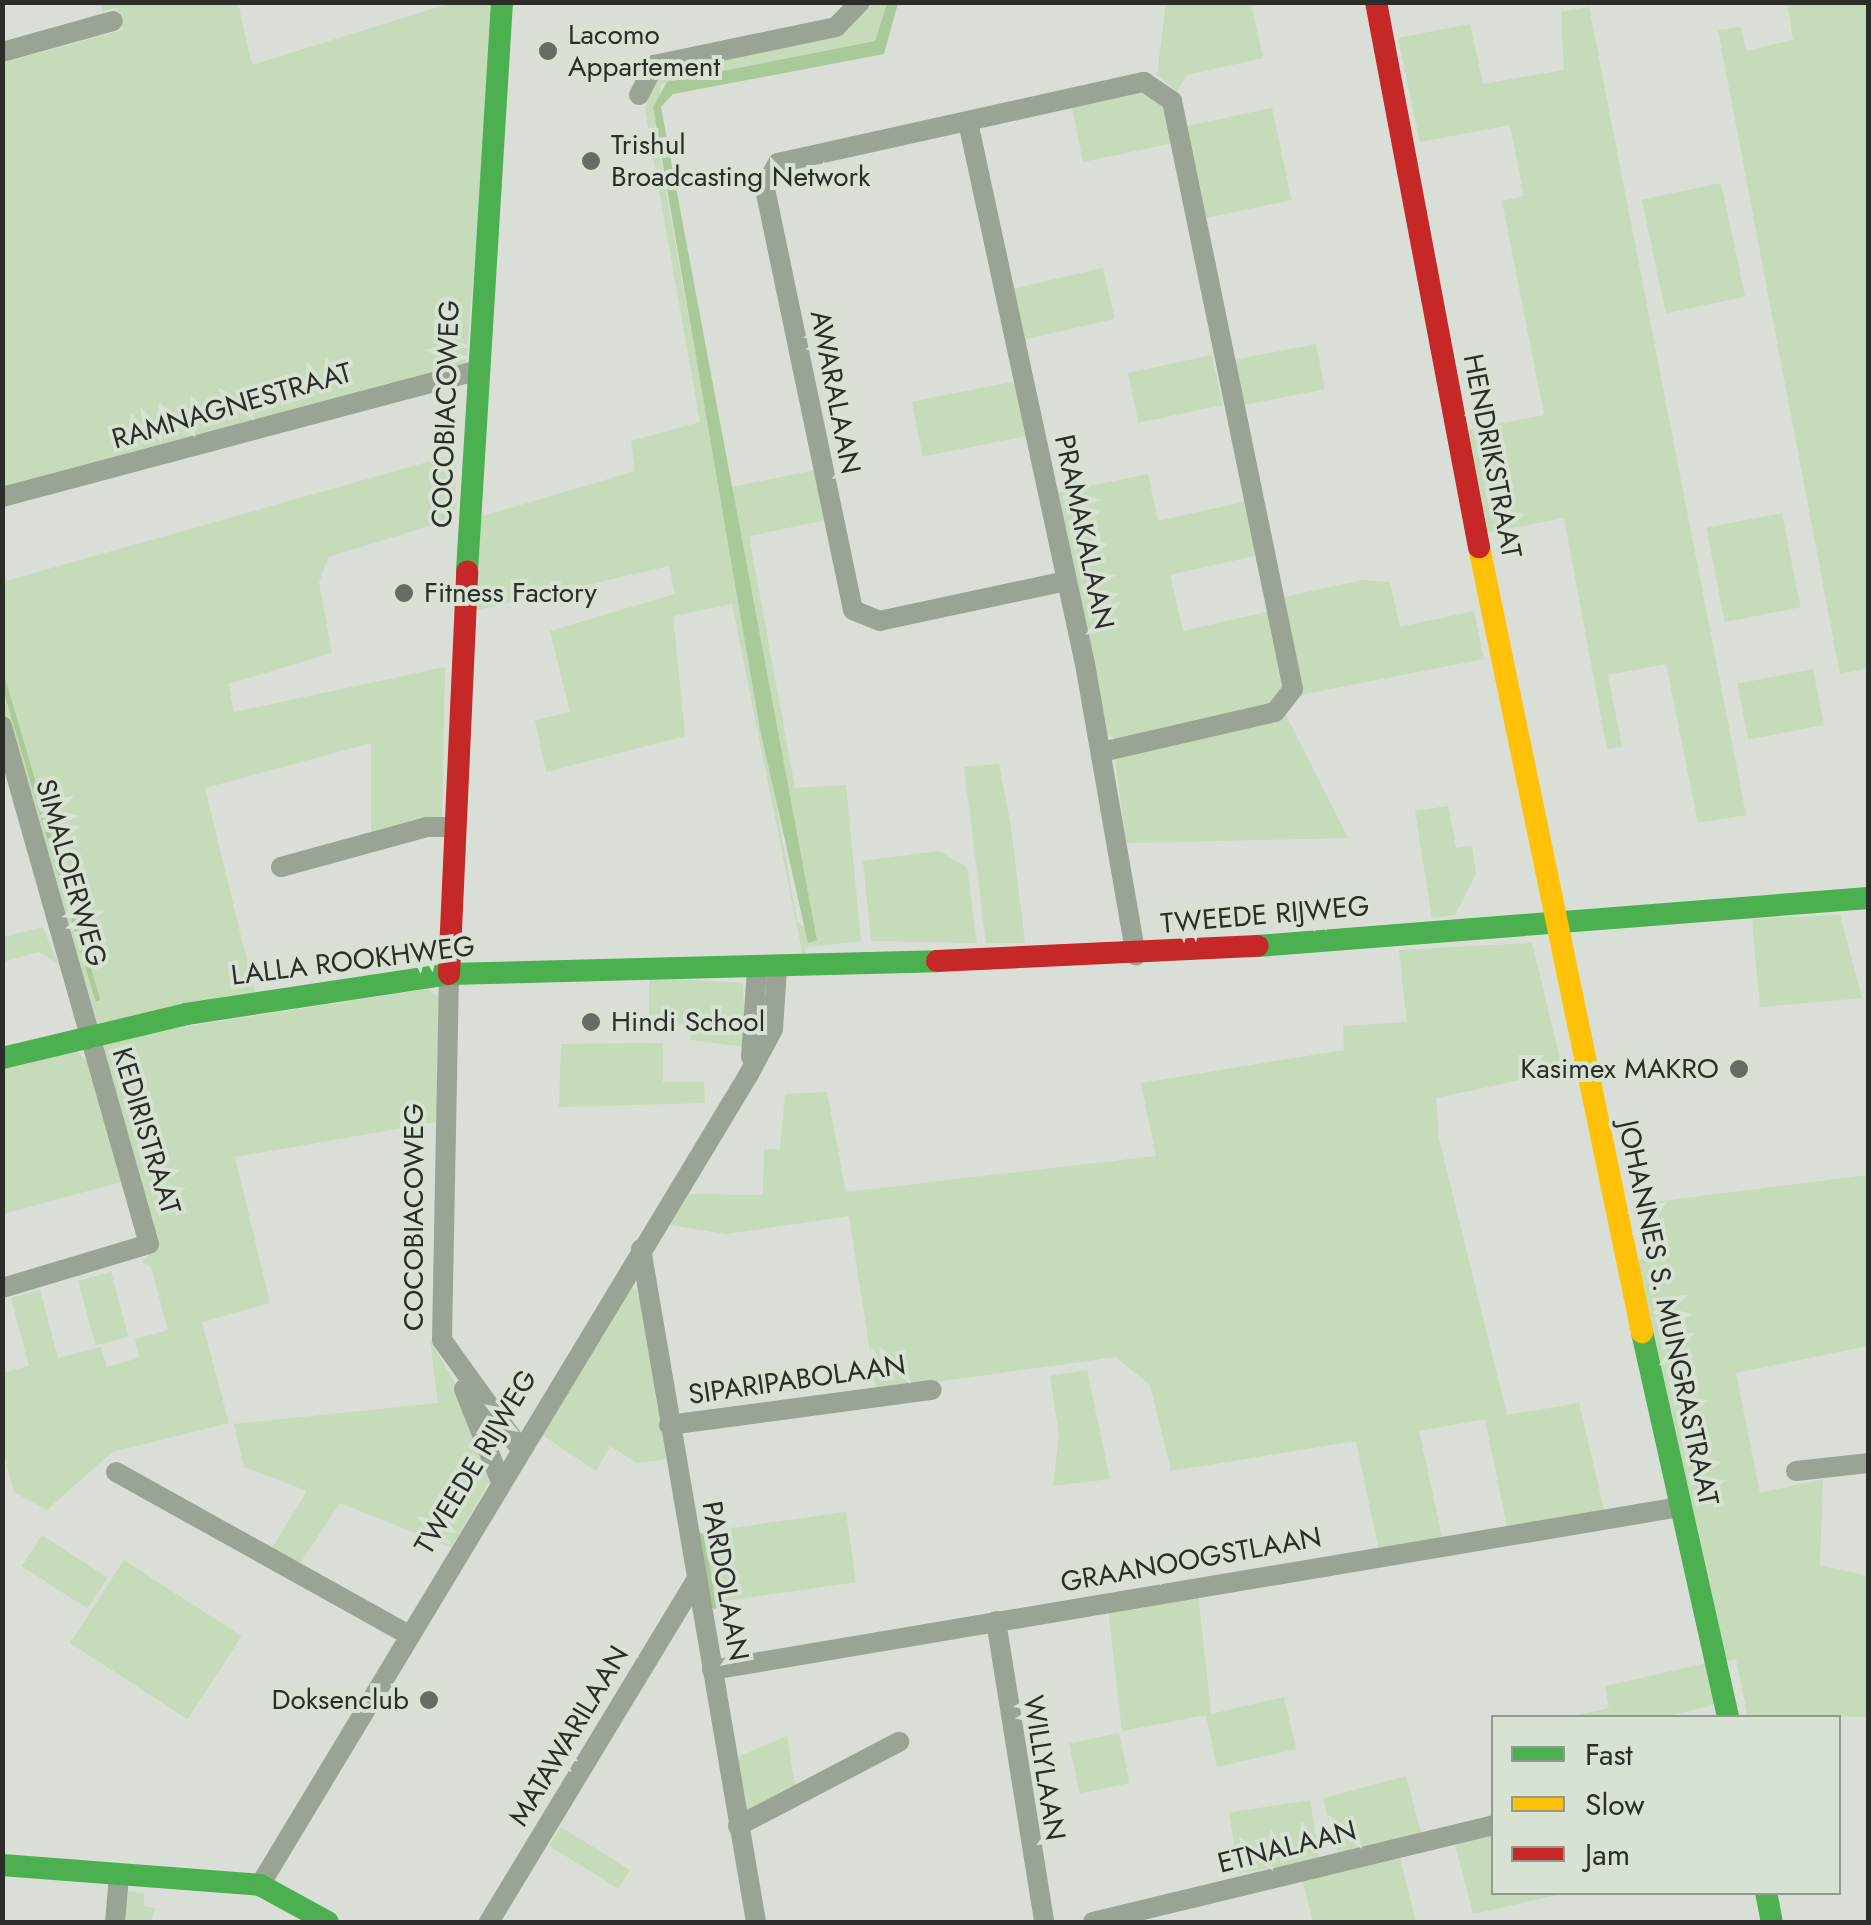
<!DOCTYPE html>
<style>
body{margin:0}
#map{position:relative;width:1871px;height:1925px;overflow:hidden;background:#d9ded6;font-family:Jost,sans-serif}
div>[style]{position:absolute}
.green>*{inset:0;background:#c5dbb9;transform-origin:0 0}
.water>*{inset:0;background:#a9ca98}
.stream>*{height:5px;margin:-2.5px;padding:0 2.5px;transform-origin:2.5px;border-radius:2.5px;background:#a9ca98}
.street>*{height:20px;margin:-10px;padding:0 10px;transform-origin:10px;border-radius:10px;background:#9aa495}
.fast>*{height:22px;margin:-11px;padding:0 11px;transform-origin:11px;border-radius:11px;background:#4caf50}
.slow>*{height:22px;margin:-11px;padding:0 11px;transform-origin:11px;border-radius:11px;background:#ffc107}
.jam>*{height:22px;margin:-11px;padding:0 11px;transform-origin:11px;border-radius:11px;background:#c62828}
.dots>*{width:28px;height:28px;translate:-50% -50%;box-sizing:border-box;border:5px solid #d8e2d3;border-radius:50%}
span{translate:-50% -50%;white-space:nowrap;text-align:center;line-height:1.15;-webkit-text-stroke:8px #d8e2d3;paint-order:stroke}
.poi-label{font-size:28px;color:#2a2d28}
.left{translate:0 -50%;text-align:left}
.right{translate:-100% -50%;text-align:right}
.street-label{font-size:28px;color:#2a2d28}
.frame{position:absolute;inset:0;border:5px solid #2a2d28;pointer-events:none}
.legend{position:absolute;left:1491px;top:1715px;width:350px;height:180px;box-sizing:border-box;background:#d8e2d3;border:2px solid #929a8f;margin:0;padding:12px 18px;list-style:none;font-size:30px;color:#2a2d28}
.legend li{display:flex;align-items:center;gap:20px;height:50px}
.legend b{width:50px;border:2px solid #929a8f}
</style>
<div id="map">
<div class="green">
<i style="clip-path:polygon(100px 3px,238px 3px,252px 65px,451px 3px,496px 3px,466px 364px,3px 492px,3px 63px,123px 30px,117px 8px,102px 11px)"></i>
<i style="clip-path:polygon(867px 3px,887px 3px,875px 41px,661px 84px,655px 130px,797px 921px,817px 939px,731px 487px,816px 470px,826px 520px,749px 536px,795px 788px,846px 785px,861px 941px,807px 947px,803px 956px,732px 604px,673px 616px,685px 736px,546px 772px,535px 720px,570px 712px,550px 631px,675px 594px,669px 566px,477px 610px,480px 517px,635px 471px,631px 441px,700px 422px,645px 111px,653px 73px,833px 32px)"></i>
<i style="clip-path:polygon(1166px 3px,1251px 3px,1263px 58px,1187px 75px,1177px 91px,1157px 75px)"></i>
<i style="clip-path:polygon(1787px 3px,1868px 3px,1868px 668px,1840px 674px,1718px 30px,1741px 27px,1746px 51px,1793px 40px)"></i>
<i style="clip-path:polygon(1589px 7px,1746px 815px,1698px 823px,1666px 664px,1608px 675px,1622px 747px,1607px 749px,1564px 518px,1481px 534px,1462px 431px,1544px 415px,1502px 201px,1524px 196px,1510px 125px,1420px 142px,1398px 38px,1470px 24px,1483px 84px,1564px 70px,1561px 12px)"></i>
<i style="clip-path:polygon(1144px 85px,1157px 92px,1178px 142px,1083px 162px,1071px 102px)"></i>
<i style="left:1272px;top:108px;width:94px;height:87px;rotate:78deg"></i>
<i style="left:1721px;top:183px;width:116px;height:81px;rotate:78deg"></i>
<i style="left:1103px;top:268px;width:52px;height:95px;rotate:77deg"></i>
<i style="left:1316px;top:344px;width:46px;height:83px;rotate:79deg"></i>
<i style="left:1212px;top:355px;width:51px;height:86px;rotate:78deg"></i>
<i style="left:1017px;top:381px;width:56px;height:107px;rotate:79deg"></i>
<i style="clip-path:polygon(456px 454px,455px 518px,328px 557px,319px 583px,332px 653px,228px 684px,234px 712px,445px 667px,442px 818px,371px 835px,371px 743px,205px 788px,255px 994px,91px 1024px,3px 707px,2px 582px)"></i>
<i style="clip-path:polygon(1148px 474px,1158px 521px,1252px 500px,1263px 554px,1170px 575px,1183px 631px,1274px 610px,1287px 673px,1277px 703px,1115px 739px,1104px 731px,1052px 494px)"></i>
<i style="left:1782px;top:513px;width:96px;height:77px;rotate:79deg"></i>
<i style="clip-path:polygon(1362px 580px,1390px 582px,1400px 627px,1474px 611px,1484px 659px,1300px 695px,1284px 597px)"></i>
<i style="left:1813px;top:669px;width:57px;height:77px;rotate:79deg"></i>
<i style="clip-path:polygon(1285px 713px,1348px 838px,1126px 843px,1115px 758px)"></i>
<i style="clip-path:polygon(999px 764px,1010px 821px,1025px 943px,986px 943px,964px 767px)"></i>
<i style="clip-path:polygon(1448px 806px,1456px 848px,1472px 846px,1476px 874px,1455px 915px,1432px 918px,1415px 811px)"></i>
<i style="clip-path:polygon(938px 851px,967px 867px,977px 943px,871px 941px,863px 861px)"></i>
<i style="clip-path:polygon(1840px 915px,1862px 998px,1760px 1007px,1752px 919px)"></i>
<i style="clip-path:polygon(43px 927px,58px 963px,38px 952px,3px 962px,3px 937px)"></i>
<i style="clip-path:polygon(1532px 943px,1563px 1071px,1436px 1098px,1439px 1139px,1507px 1415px,1579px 1403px,1605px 1514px,1508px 1531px,1485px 1419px,1419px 1431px,1443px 1541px,1379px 1551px,1356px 1441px,1171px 1471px,1150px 1385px,1116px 1357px,876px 1390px,849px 1216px,727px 1234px,664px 1224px,683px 1194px,763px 1195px,764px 1149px,780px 1149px,785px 1094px,827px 1092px,846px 1192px,1156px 1156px,1141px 1083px,1344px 1050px,1343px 1026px,1407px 1022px,1399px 950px)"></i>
<i style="clip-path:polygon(649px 978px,743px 983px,745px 1047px,691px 1040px,690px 1025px,649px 1025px)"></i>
<i style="clip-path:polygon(428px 989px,440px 999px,437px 1122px,235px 1157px,270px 1303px,202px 1322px,229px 1423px,112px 1452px,47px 1510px,14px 1492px,3px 1451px,2px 1373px,29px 1366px,11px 1298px,40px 1290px,58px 1358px,101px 1347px,107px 1367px,139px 1358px,135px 1339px,168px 1330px,151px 1267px,142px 1262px,156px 1247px,100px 1050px,112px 1038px)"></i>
<i style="clip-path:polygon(663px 1043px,663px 1082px,704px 1082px,705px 1103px,559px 1107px,561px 1044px)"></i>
<i style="clip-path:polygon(76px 1051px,90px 1064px,128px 1180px,3px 1214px,3px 1066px)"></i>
<i style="clip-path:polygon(1868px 1175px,1868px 1346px,1736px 1373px,1760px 1493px,1823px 1479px,1820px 1565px,1868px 1576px,1868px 1717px,1748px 1717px,1736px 1659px,1723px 1662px,1634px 1261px,1667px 1253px,1655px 1202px)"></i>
<i style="left:111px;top:1272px;width:67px;height:34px;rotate:75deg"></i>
<i style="clip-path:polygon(631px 1287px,644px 1295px,668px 1459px,637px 1463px,610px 1446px,596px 1471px,535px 1430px)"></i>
<i style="clip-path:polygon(430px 1340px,458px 1388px,489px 1482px,451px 1547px,340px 1503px,297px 1568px,270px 1551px,307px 1491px,244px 1467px,234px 1424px,438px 1403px)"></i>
<i style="clip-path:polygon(1087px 1370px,1110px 1479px,1053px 1486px,1059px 1435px,1050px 1376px)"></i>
<i style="left:846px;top:1512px;width:71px;height:143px;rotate:82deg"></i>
<i style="left:42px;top:1535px;width:78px;height:37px;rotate:33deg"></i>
<i style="left:124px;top:1560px;width:140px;height:99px;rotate:33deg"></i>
<i style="clip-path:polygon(1198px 1592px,1211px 1714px,1284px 1697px,1296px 1749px,1217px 1767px,1206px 1715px,1122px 1731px,1108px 1609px)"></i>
<i style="clip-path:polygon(1707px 1663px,1717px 1704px,1664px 1717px,1564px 1718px,1609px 1708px,1605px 1686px)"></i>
<i style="left:1119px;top:1733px;width:51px;height:51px;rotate:78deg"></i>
<i style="clip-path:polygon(787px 1736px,795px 1786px,743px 1815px,733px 1759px)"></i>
<i style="left:1406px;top:1776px;width:63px;height:86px;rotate:75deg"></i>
<i style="left:1310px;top:1800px;width:61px;height:82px;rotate:81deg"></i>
<i style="left:561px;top:1827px;width:81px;height:22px;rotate:32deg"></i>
<i style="clip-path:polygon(1493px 1831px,1494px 1892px,1566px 1893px,1473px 1914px,1454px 1840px)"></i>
<i style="clip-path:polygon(1399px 1854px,1416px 1922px,1313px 1922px,1302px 1878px)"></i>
<i style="clip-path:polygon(125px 1891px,144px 1893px,144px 1906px,155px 1908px,151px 1922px,122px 1922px)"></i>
</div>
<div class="water">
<i style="clip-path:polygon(887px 3px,898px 3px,884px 54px,673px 94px,661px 107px,817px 940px,808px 943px,760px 729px,653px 107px,667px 82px,875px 41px)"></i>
</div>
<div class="stream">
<i style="left:2px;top:678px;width:334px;rotate:73.5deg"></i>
<i style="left:701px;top:1535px;width:72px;rotate:79.6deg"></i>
</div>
<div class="street">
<i style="left:2px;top:52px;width:115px;rotate:-15.6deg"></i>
<i style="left:639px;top:95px;width:34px;rotate:-63deg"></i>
<i style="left:654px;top:65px;width:186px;rotate:-11.8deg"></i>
<i style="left:836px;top:27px;width:35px;rotate:-46deg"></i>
<i style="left:968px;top:122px;width:554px;rotate:77.82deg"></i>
<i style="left:1085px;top:664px;width:296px;rotate:80.1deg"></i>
<i style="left:2px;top:497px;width:491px;rotate:-14.9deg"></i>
<i style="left:1066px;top:581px;width:190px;rotate:167.9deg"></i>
<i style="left:880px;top:621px;width:29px;rotate:-158deg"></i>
<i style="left:853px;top:610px;width:432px;rotate:-101.8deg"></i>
<i style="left:765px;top:187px;width:27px;rotate:-62deg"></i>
<i style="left:778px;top:163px;width:375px;rotate:-12.5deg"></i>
<i style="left:1144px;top:82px;width:34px;rotate:34deg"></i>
<i style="left:1172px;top:101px;width:600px;rotate:78.37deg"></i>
<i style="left:1293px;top:689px;width:29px;rotate:128deg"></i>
<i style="left:1275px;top:712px;width:178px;rotate:167deg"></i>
<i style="left:2px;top:726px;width:538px;rotate:74.16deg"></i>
<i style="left:149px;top:1244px;width:153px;rotate:163.3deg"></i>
<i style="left:281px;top:867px;width:151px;rotate:-15.3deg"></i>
<i style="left:427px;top:827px;width:29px"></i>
<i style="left:449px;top:974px;width:366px;rotate:91.1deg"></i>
<i style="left:442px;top:1340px;width:132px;rotate:54.3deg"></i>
<i style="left:751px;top:1057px;width:88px;rotate:-86.1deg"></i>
<i style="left:641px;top:1249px;width:683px;rotate:80.3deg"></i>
<i style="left:464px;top:1389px;width:98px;rotate:68.4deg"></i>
<i style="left:669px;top:1425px;width:265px;rotate:-7.6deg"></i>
<i style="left:1796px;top:1471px;width:72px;rotate:-6.3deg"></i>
<i style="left:116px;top:1472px;width:331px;rotate:29.1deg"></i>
<i style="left:996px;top:1621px;width:305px;rotate:80.9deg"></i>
<i style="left:712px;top:1670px;width:982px;rotate:-9.56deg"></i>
<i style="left:738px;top:1826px;width:182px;rotate:-27.6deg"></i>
<i style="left:260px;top:1885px;width:947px;rotate:-58.91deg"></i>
<i style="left:749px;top:1074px;width:51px;rotate:-61.9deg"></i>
<i style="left:773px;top:1029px;width:61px;rotate:-86.2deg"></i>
<i style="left:115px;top:1922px;width:46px;rotate:-85deg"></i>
<i style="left:489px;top:1922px;width:402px;rotate:-58.8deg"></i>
<i style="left:1093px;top:1922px;width:413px;rotate:-13.6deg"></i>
</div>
<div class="fast">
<i style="left:467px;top:571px;width:570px;rotate:-86.48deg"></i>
<i style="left:1258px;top:946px;width:612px;rotate:-4.5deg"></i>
<i style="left:2px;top:1058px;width:189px;rotate:-13.4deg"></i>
<i style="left:186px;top:1014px;width:266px;rotate:-8.6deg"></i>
<i style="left:449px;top:974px;width:488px;rotate:-1.5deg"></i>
<i style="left:1642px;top:1332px;width:395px;rotate:77.4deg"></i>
<i style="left:2px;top:1865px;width:259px;rotate:4.4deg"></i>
<i style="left:260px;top:1885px;width:77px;rotate:28.6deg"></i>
<i style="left:1766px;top:1892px;width:31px;rotate:79deg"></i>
</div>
<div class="slow">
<i style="left:1479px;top:547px;width:802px;rotate:78.27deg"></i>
</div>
<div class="jam">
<i style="left:1376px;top:2px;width:555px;rotate:79.3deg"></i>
<i style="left:937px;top:961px;width:321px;rotate:-2.7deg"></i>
<i style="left:449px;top:974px;width:403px;rotate:-87.4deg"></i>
</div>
<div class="dots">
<i style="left:548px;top:51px;background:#676b65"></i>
<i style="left:591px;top:161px;background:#676b65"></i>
<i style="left:404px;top:593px;background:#676b65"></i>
<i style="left:591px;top:1022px;background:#676b65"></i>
<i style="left:1739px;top:1069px;background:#676b65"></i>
<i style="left:429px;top:1700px;background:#676b65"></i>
</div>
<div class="poi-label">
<span class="left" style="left:568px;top:51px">Lacomo<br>Appartement</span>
<span class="left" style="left:611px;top:161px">Trishul<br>Broadcasting Network</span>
<span class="left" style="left:424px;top:593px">Fitness Factory</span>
<span class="left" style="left:611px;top:1022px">Hindi School</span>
<span class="right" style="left:1719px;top:1069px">Kasimex MAKRO</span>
<span class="right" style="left:409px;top:1700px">Doksenclub</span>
</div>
<div class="street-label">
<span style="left:835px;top:392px;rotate:79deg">AWARALAAN</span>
<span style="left:232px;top:406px;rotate:-16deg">RAMNAGNESTRAAT</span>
<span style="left:446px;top:414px;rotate:-88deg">COCOBIACOWEG</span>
<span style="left:1492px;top:456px;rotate:79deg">HENDRIKSTRAAT</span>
<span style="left:1084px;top:532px;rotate:78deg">PRAMAKALAAN</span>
<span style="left:71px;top:873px;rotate:74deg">SIMALOERWEG</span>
<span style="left:1265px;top:915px;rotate:-5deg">TWEEDE RIJWEG</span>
<span style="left:353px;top:961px;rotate:-7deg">LALLA ROOKHWEG</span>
<span style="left:146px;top:1131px;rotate:73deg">KEDIRISTRAAT</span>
<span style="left:414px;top:1217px;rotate:-90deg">COCOBIACOWEG</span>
<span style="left:1668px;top:1313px;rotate:78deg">JOHANNES S. MUNGRASTRAAT</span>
<span style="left:797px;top:1380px;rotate:-8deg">SIPARIPABOLAAN</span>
<span style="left:476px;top:1462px;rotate:-59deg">TWEEDE RIJWEG</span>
<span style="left:1191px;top:1560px;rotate:-10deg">GRAANOOGSTLAAN</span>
<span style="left:725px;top:1581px;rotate:80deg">PARDOLAAN</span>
<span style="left:569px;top:1736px;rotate:-59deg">MATAWARILAAN</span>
<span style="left:1044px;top:1768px;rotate:81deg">WILLYLAAN</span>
<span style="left:1287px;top:1847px;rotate:-14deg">ETNALAAN</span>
</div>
<div class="frame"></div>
<ul class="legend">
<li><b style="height:12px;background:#4caf50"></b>Fast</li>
<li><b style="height:12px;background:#ffc107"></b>Slow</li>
<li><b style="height:12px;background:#c62828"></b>Jam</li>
</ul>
</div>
